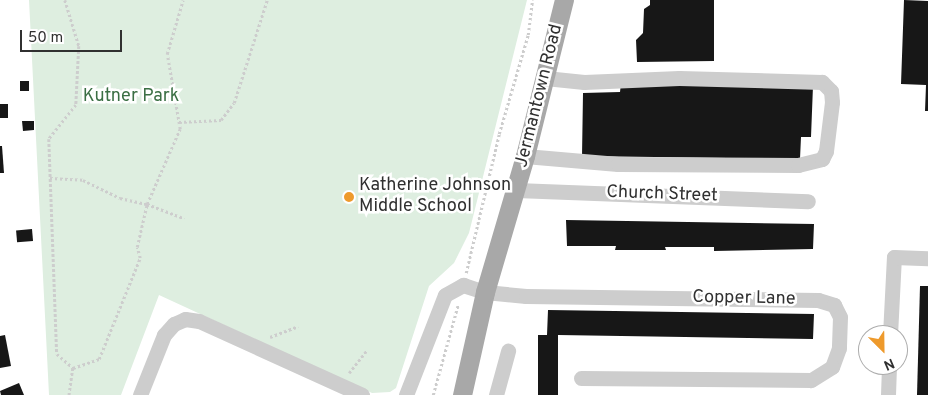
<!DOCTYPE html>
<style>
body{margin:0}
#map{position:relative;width:928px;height:395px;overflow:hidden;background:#fff;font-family:Overpass,sans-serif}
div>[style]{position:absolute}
.green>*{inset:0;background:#deeee0}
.building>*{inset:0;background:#171717;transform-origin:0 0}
.path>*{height:2.5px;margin-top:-1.25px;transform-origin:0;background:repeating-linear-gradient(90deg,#cdcdcd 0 2.5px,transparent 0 5px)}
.minor>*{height:15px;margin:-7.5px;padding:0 7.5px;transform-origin:7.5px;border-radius:7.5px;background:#cdcdcd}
.major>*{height:19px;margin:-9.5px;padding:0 9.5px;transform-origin:9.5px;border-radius:9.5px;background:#a8a8a8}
.dots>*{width:14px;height:14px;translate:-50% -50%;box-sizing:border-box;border:2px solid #fff;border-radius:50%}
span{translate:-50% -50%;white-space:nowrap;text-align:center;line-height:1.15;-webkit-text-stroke:5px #fff;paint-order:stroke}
.street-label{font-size:18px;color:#303030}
.park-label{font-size:18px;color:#3b6f44}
.poi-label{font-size:18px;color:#303030}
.left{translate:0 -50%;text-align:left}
.north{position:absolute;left:858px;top:325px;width:50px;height:50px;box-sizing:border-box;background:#fff;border:1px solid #acacac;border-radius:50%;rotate:157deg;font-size:14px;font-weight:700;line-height:20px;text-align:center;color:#303030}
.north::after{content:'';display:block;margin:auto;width:18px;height:22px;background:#ee9a2c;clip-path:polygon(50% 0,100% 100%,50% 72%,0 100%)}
.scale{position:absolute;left:20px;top:30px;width:102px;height:22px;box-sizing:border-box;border:2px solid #303030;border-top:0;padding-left:6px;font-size:15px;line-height:18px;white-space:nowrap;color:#303030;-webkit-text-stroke:4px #fff;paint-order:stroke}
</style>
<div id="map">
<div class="green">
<i style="clip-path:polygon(29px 0,527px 0,469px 233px,454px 263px,429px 286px,396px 388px,390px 392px,372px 393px,159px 295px,121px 395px,49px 395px)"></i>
</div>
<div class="building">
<i style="clip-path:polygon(650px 0,714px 0,714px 61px,637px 62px,636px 40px,643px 33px,644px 9px,650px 5px)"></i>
<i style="clip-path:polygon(904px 0,928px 1px,928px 111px,925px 111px,926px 85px,901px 84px)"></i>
<i style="left:20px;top:81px;width:9px;height:10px"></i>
<i style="clip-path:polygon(621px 83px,813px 86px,811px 137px,801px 137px,800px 159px,582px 156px,583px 93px,620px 92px)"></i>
<i style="left:0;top:104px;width:8px;height:14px"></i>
<i style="clip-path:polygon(22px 121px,34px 121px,34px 130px,23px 131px)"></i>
<i style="clip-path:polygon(0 146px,2px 146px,4px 173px,0 173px)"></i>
<i style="clip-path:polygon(566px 220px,814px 224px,813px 249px,714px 251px,714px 247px,665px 247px,666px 250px,615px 250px,616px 246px,567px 246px)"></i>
<i style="left:32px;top:229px;width:12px;height:16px;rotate:85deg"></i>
<i style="clip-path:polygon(920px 286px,928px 286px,928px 395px,917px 395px)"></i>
<i style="clip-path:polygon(548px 310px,814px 314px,813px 339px,558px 335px,558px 395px,538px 395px,538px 335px,547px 335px)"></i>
<i style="clip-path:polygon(5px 335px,11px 366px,0 368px,0 336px)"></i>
<i style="clip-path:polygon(19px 383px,24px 395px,1px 395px,0 391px)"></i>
</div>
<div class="path">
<i style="left:65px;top:0;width:48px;rotate:73.1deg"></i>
<i style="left:79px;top:46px;width:59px;rotate:92.9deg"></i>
<i style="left:76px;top:105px;width:43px;rotate:128.5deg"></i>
<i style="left:49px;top:139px;width:215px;rotate:87.9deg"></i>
<i style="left:57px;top:354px;width:21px;rotate:41deg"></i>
<i style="left:73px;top:368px;width:27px;rotate:98deg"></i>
<i style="left:179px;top:122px;width:42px;rotate:-2.7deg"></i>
<i style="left:221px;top:120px;width:21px;rotate:-53deg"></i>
<i style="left:234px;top:103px;width:108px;rotate:-72.2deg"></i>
<i style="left:50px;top:178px;width:33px;rotate:3deg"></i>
<i style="left:83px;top:180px;width:41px;rotate:25.9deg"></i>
<i style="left:120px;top:198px;width:28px;rotate:13deg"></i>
<i style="left:147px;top:204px;width:40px;rotate:21deg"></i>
<i style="left:466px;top:273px;width:143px;rotate:-76.6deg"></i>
<i style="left:499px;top:134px;width:103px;rotate:-73.7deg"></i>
<i style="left:528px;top:35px;width:35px;rotate:-83deg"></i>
<i style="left:270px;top:337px;width:30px;rotate:-21deg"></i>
<i style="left:73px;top:368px;width:28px;rotate:-19deg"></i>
<i style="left:99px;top:359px;width:109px;rotate:-67.9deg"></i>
<i style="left:140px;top:258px;width:11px;rotate:-105deg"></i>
<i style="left:137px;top:247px;width:44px;rotate:-76.9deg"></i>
<i style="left:147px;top:204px;width:82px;rotate:-66.3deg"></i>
<i style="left:180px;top:129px;width:76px;rotate:-99.8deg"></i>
<i style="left:167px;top:54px;width:56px;rotate:-73.5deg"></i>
<i style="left:349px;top:373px;width:29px;rotate:-52deg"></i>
<i style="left:433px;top:395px;width:93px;rotate:-74.5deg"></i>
</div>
<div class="minor">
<i style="left:525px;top:156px;width:93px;rotate:4.9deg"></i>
<i style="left:618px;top:164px;width:180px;rotate:0.3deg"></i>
<i style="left:798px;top:165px;width:25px;rotate:-14deg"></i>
<i style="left:822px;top:159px;width:9px;rotate:-63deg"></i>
<i style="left:826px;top:151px;width:49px;rotate:-83deg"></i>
<i style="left:832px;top:102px;width:11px;rotate:-95deg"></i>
<i style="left:831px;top:91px;width:13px;rotate:-135deg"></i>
<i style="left:822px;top:82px;width:143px;rotate:-178.4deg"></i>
<i style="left:679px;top:78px;width:95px;rotate:177.6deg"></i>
<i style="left:584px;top:82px;width:39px;rotate:-174deg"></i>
<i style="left:516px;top:190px;width:292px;rotate:2.2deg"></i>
<i style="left:890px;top:335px;width:78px;rotate:-87.1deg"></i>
<i style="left:894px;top:257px;width:34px;rotate:2deg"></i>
<i style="left:140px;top:395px;width:65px;rotate:-68.2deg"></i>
<i style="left:164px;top:335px;width:15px;rotate:-48deg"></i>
<i style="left:174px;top:324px;width:12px;rotate:-24deg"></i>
<i style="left:185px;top:319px;width:14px;rotate:8deg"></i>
<i style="left:199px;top:321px;width:179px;rotate:24.4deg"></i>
<i style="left:406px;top:395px;width:107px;rotate:-68.7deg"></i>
<i style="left:445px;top:295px;width:21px;rotate:-29deg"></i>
<i style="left:463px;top:285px;width:23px;rotate:18deg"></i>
<i style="left:485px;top:292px;width:41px;rotate:5.6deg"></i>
<i style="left:526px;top:296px;width:292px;rotate:0.8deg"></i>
<i style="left:818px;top:300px;width:17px;rotate:17deg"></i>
<i style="left:834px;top:305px;width:13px;rotate:63deg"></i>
<i style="left:840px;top:317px;width:31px;rotate:92deg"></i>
<i style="left:839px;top:348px;width:20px;rotate:110deg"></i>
<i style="left:832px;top:367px;width:25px;rotate:148deg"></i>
<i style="left:811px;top:380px;width:230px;rotate:-179.5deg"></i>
<i style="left:496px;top:395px;width:46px;rotate:-74.7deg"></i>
<i style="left:888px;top:395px;width:30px;rotate:-88deg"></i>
</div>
<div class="major">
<i style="left:462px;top:395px;width:106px;rotate:-77.4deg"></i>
<i style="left:485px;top:292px;width:142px;rotate:-73.6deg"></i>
<i style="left:525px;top:156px;width:161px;rotate:-76deg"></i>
</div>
<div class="dots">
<i style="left:349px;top:197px;background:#ee9a2c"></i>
</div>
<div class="street-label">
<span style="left:540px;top:96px;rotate:-76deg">Jermantown Road</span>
<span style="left:662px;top:195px;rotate:2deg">Church Street</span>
<span style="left:744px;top:299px;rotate:1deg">Copper Lane</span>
</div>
<div class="park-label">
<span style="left:131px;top:97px">Kutner Park</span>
</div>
<div class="poi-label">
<span class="left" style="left:359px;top:197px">Katherine Johnson<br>Middle School</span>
</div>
<div class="north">N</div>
<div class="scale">50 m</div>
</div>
